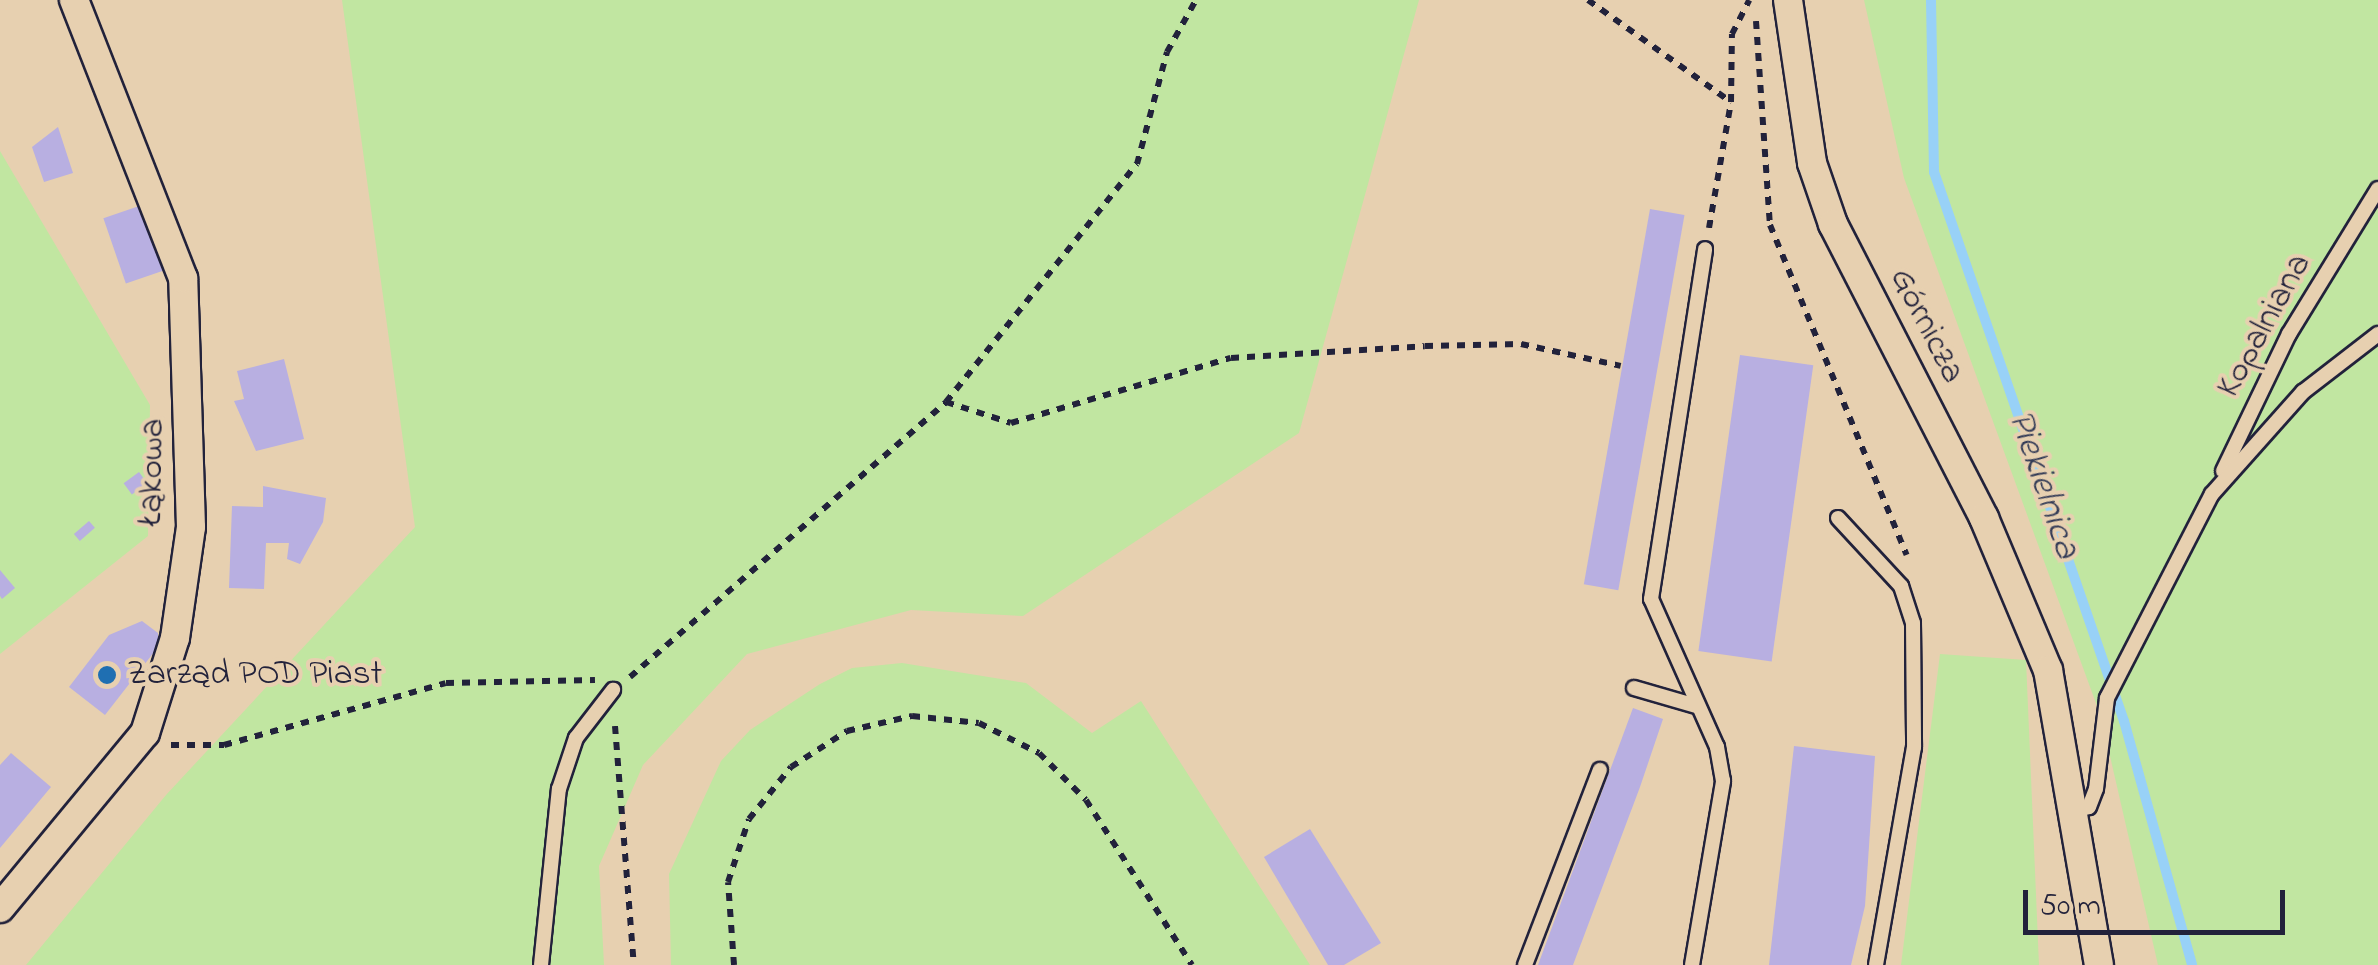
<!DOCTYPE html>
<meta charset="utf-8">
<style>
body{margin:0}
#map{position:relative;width:2378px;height:965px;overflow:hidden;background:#e7d0b0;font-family:"Indie Flower",sans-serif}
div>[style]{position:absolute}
.green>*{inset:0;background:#c1e6a1}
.stream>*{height:10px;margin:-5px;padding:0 5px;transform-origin:5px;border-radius:5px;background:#98d1f7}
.building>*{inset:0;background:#b8afe1;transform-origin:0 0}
.path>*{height:6px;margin-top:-3px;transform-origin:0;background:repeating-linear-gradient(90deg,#22223b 0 8px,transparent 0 16px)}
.roads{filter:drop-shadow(2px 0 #22223b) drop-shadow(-2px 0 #22223b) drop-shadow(0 2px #22223b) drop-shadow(0 -2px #22223b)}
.service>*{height:14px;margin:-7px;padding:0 7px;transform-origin:7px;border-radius:7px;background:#e7d0b0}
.minor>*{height:28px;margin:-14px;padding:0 14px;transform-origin:14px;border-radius:14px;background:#e7d0b0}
.dots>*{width:28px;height:28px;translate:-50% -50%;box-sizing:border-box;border:5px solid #e7d0b0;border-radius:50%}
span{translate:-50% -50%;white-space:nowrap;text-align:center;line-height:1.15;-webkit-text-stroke:8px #e7d0b0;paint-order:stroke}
.street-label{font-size:35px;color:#22223b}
.poi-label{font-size:35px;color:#22223b}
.left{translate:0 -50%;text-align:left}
.water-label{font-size:38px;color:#343c57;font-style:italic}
.scale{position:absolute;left:2023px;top:890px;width:262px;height:45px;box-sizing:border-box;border:5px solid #22223b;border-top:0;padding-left:12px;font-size:30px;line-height:35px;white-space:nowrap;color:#22223b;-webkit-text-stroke:8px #e7d0b0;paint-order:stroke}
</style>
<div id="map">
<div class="green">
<i style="clip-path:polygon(342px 0,1419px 0,1299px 433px,1023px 616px,911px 610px,747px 654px,643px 765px,599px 866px,604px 965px,26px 965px,166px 795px,415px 527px)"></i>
<i style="clip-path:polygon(1864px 0,2378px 0,2378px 965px,2158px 965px,2101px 717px,1904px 178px)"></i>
<i style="clip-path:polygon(0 151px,150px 405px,148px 536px,0 654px)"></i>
<i style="clip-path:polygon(1940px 654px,2026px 660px,2039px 965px,1901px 965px)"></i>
<i style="clip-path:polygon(902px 663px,1026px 683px,1092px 733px,1141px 701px,1310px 965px,671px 965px,669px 874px,721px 761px,750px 730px,820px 684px,852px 668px)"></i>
</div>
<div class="stream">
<i style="left:1931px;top:0;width:172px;rotate:89deg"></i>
<i style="left:1934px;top:172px;width:581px;rotate:70.91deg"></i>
<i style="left:2124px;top:721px;width:253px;rotate:74.4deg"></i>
</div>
<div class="building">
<i style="clip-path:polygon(58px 127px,73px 173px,44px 182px,32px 147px)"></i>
<i style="left:145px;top:204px;width:69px;height:44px;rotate:71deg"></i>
<i style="left:1650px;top:209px;width:35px;height:381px;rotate:10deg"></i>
<i style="left:1740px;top:355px;width:74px;height:299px;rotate:8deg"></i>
<i style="clip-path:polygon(284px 359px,304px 439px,256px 451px,234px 401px,244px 399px,237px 371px)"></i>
<i style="left:139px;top:472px;width:14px;height:19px;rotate:54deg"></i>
<i style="clip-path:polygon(263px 486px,326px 498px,323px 522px,300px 564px,287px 559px,289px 543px,266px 543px,264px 589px,229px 588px,232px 506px,263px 507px)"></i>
<i style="left:89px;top:521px;width:9px;height:20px;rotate:49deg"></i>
<i style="clip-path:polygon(0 570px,15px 588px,2px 599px,0 596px)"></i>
<i style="clip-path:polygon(142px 621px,158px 633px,158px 647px,105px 715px,69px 687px,109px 635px)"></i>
<i style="clip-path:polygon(1633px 708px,1663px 719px,1640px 787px,1573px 965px,1538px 965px)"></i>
<i style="clip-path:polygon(1794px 746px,1875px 756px,1865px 906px,1851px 965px,1769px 965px)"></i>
<i style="clip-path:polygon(11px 753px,51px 787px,0 848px,0 765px)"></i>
<i style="clip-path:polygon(1310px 829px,1381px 943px,1344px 965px,1328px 965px,1264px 857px)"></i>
</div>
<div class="path">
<i style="left:1588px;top:0;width:176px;rotate:35.5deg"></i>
<i style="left:1756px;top:21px;width:204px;rotate:86.1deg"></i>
<i style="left:1770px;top:225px;width:357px;rotate:67.5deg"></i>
<i style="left:1709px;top:228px;width:128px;rotate:-80.1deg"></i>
<i style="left:1731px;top:102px;width:68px;rotate:-89.2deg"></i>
<i style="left:1732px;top:34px;width:38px;rotate:-63deg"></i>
<i style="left:946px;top:402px;width:68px;rotate:17.9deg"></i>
<i style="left:1011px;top:423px;width:229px;rotate:-16.5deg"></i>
<i style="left:1231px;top:358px;width:194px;rotate:-3.5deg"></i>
<i style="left:1425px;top:346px;width:96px;rotate:-1.2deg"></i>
<i style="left:1521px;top:344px;width:102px;rotate:12.4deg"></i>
<i style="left:630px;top:677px;width:419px;rotate:-41deg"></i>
<i style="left:946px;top:402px;width:305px;rotate:-51.3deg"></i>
<i style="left:1137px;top:164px;width:116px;rotate:-75deg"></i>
<i style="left:1167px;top:52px;width:60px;rotate:-60.9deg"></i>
<i style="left:615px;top:726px;width:240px;rotate:85.5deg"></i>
<i style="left:171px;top:745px;width:53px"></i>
<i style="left:224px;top:745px;width:230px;rotate:-15.6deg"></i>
<i style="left:446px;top:683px;width:149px;rotate:-1.2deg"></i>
<i style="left:734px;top:965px;width:83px;rotate:-94.1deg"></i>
<i style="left:728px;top:882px;width:66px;rotate:-71.6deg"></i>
<i style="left:749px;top:819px;width:67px;rotate:-51.1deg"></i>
<i style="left:791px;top:767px;width:67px;rotate:-32.7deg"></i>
<i style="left:847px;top:731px;width:67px;rotate:-13deg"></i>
<i style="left:912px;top:716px;width:67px;rotate:6deg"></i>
<i style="left:979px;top:723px;width:67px;rotate:26.6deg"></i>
<i style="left:1039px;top:753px;width:66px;rotate:45deg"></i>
<i style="left:1086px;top:800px;width:196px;rotate:57.3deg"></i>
</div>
<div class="roads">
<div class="service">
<i style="left:2223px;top:471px;width:152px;rotate:-64.3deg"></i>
<i style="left:2289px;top:334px;width:170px;rotate:-58.5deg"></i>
<i style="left:1838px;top:518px;width:93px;rotate:47.2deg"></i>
<i style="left:1901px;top:586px;width:39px;rotate:72deg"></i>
<i style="left:1913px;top:623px;width:124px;rotate:89.5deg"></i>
<i style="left:1914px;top:747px;width:221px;rotate:99.9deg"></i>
<i style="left:1634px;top:688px;width:65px;rotate:16.2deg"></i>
<i style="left:2076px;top:810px;width:13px;rotate:-13deg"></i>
<i style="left:2089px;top:807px;width:19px;rotate:-69deg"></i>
<i style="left:2096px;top:789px;width:92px;rotate:-83.1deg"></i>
<i style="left:2107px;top:698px;width:229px;rotate:-62.8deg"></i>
<i style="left:2212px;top:494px;width:137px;rotate:-48.3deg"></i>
<i style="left:2303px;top:392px;width:95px;rotate:-37.7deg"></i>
<i style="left:541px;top:965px;width:177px;rotate:-84.2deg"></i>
<i style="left:559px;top:789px;width:54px;rotate:-71.6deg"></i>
<i style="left:576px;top:738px;width:61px;rotate:-52.4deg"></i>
<i style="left:1525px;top:965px;width:209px;rotate:-69deg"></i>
<i style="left:1692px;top:965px;width:187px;rotate:-80.4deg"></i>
<i style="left:1723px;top:781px;width:35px;rotate:-100deg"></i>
<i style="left:1717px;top:747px;width:162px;rotate:-114deg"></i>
<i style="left:1651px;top:599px;width:354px;rotate:-81.2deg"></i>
</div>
<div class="minor">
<i style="left:1788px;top:0;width:165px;rotate:81.6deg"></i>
<i style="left:1812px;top:163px;width:65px;rotate:71deg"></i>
<i style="left:1833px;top:224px;width:331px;rotate:62.8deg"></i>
<i style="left:1984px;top:518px;width:165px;rotate:67.2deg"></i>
<i style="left:2048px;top:670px;width:299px;rotate:80.2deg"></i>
<i style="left:0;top:908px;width:227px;rotate:-50.4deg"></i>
<i style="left:145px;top:733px;width:100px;rotate:-72.5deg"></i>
<i style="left:175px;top:638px;width:112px;rotate:-81.8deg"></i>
<i style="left:191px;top:527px;width:249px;rotate:-91.8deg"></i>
<i style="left:183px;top:278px;width:299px;rotate:-111.4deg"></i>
</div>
</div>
<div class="dots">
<i style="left:107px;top:675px;background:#1f6fb2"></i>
</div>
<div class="street-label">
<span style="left:1926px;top:326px;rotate:63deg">Górnicza</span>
<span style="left:2265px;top:326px;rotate:-61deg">Kopalniana</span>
<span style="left:153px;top:472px;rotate:-89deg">Łąkowa</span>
</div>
<div class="poi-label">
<span class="left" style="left:127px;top:675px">Zarząd POD Piast</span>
</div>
<div class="water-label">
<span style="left:2042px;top:485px;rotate:71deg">Piekielnica</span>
</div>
<div class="scale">50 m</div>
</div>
